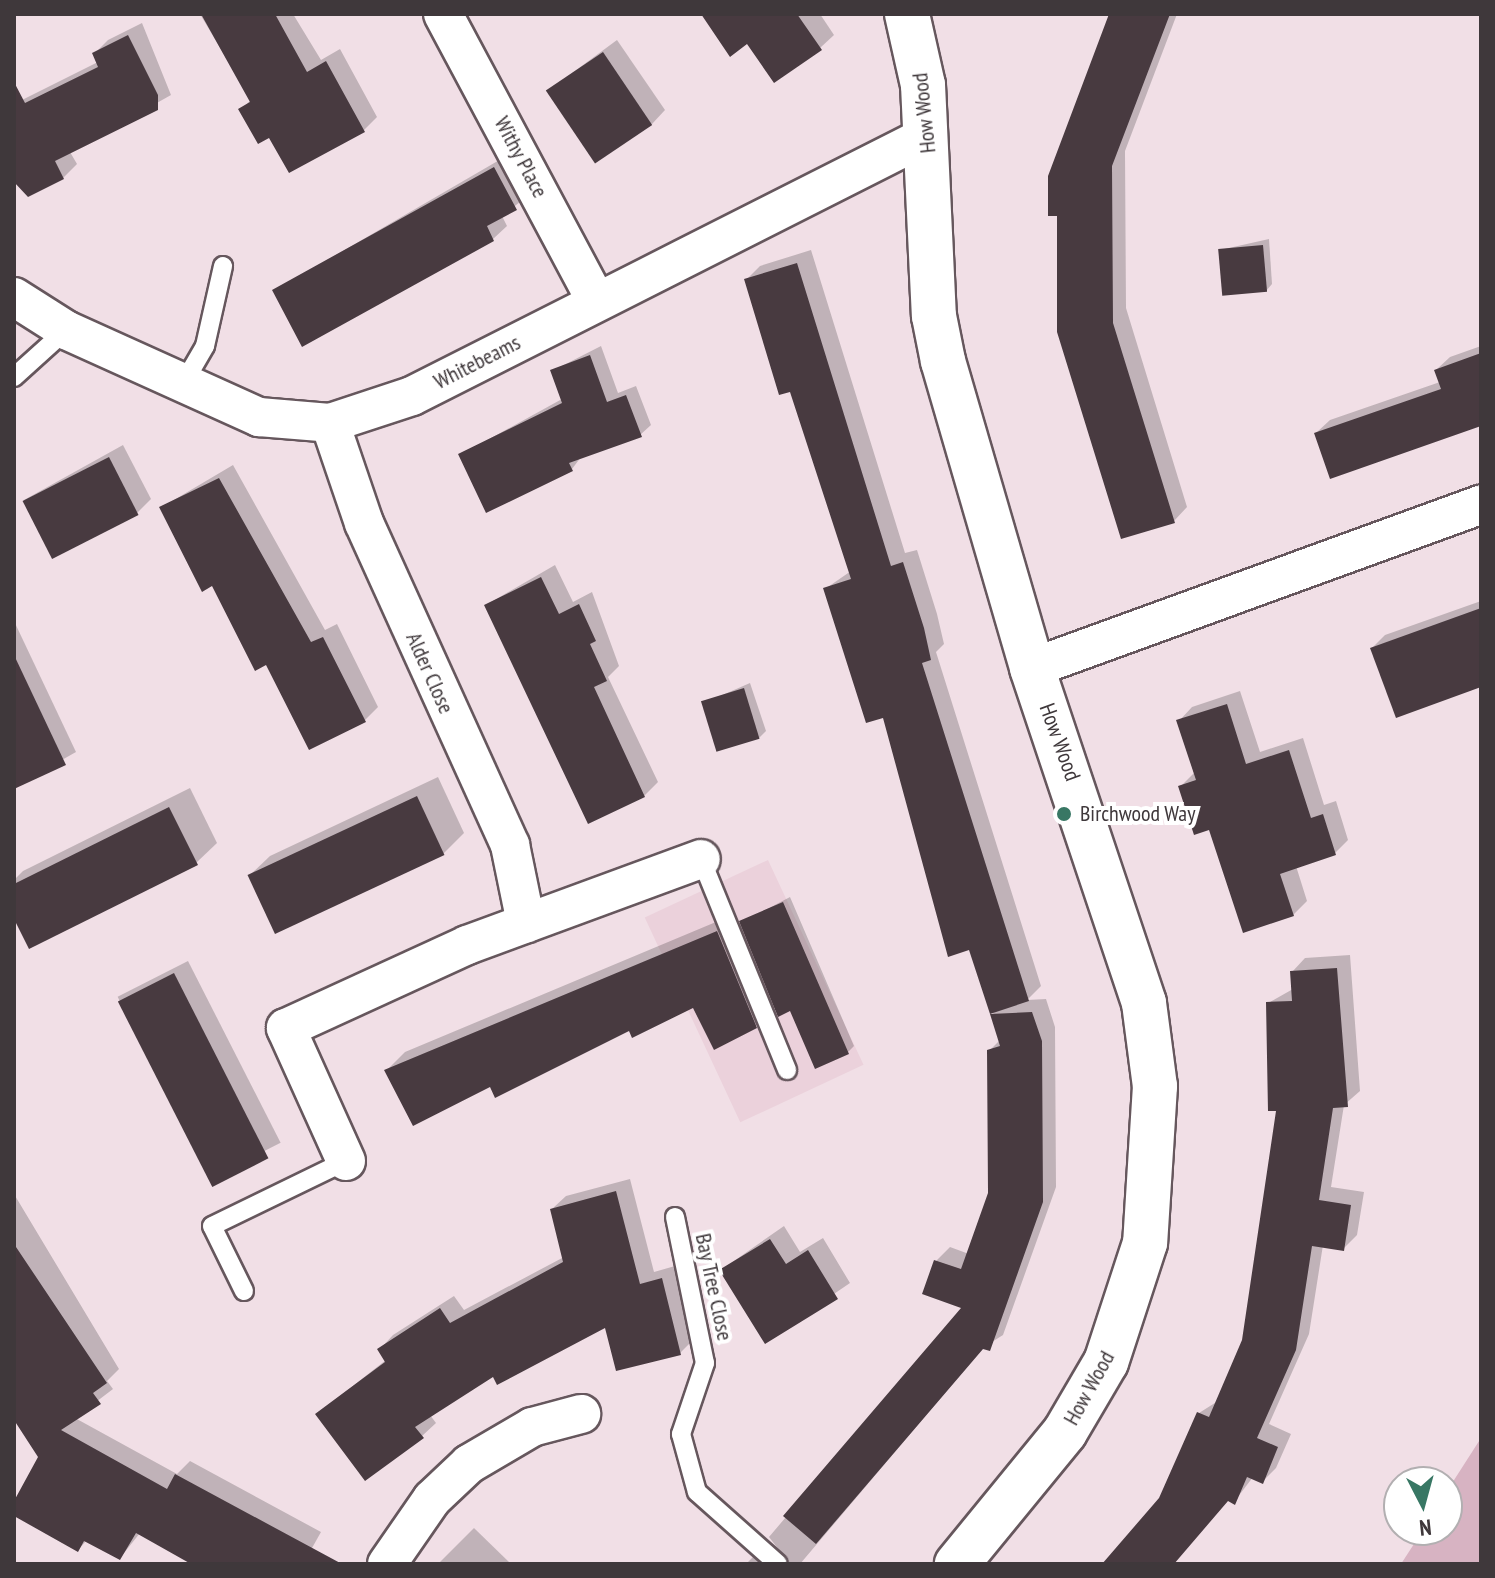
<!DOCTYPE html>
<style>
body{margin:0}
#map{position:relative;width:1495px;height:1578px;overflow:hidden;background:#f1dfe6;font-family:"PT Sans Narrow",sans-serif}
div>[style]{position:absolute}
.built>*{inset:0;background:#ebd1db;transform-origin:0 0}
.green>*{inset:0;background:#d7b3c2}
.shadow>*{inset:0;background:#0003;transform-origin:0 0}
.building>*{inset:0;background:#483a40;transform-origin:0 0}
.roads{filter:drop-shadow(2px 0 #66575d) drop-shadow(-2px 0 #66575d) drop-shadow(0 2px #66575d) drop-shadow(0 -2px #66575d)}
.lane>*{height:18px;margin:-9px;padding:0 9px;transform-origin:9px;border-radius:9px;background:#fff}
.street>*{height:38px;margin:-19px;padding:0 19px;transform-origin:19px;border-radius:19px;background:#fff}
.secondary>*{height:44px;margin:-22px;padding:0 22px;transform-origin:22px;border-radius:22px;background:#fff}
.dots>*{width:22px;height:22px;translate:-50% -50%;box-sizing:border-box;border:4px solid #fff;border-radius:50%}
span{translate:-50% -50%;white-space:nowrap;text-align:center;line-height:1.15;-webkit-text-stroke:8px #fff;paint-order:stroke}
.street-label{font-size:22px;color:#3f383b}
.poi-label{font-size:22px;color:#3f383b}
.left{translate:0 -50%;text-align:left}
.frame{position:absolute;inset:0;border:16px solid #3f383b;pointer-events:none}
.north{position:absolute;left:1383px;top:1466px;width:80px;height:80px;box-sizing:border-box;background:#fff;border:2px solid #b2afb1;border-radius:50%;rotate:174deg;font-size:22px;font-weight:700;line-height:32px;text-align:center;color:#3f383b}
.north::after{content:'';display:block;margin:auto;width:28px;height:36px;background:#387764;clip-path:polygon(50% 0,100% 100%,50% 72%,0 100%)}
</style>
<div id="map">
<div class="built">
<i style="left:768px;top:860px;width:226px;height:136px;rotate:65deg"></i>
</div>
<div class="green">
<i style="clip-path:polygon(1481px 1438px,1481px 1564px,1401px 1564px,1423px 1530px,1447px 1530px,1447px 1491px)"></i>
</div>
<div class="shadow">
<i style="clip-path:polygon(200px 14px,293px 14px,321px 60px,340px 49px,377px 117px,364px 130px,270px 135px,241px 109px,251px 100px)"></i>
<i style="clip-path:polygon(710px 14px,820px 14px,834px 35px,820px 48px,748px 42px)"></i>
<i style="clip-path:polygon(1111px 14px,1177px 14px,1125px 151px,1126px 308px,1187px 507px,1174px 521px,1059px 332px)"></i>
<i style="clip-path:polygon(142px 23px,171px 95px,70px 152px,77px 164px,63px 178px,14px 165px,14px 104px,98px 62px,94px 54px,108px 40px)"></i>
<i style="clip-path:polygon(617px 40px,665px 110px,652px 124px,549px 90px)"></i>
<i style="clip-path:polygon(508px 155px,529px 195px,502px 216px,507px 226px,493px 239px,274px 291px)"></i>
<i style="clip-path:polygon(1269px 239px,1272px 284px,1266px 291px,1220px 250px)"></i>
<i style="clip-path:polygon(811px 250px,905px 553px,917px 550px,937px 614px,944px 644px,936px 652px,1041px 986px,1027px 1000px,1046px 999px,1055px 1027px,1056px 1187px,1003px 1335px,984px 1347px,800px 1564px,746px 1564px,766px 1544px,790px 1564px,769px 1537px,964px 1307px,936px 1261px,950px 1247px,969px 1254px,990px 1193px,989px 1051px,1000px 1040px,992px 1015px,997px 1009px,884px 715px,825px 589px,851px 571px,791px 389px,746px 280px,760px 266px)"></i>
<i style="clip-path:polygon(601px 346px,618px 393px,636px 386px,651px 425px,640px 435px,581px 457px,572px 469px,460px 455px,562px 399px,552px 371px)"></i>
<i style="clip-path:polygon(1481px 346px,1481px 424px,1316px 433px,1330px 420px,1440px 382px,1436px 370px,1450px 357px)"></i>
<i style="clip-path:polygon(123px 445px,151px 499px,137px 513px,24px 500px)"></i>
<i style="clip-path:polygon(233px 465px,325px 630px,337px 624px,378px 707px,364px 721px,267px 662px,162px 507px)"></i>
<i style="clip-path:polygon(555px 565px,573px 602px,592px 592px,619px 666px,608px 677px,658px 782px,644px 796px,486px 605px)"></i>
<i style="clip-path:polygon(1481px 601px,1481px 687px,1372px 648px,1385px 635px)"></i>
<i style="clip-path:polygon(14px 621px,76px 752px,14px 787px)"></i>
<i style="clip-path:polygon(750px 683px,766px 731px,759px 738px,704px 703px)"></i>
<i style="clip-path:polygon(1240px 691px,1260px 752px,1303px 738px,1324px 805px,1336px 801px,1348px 840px,1335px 853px,1296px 866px,1307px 901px,1293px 915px,1180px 787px,1194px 773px,1179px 721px,1192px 707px)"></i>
<i style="clip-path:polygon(438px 777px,464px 833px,444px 853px,249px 876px,270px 856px)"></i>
<i style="clip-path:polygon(190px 788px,217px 843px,196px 863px,14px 915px,14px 880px,23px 871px)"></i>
<i style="clip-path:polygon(790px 897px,854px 1046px,848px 1052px,791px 1008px,776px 1006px,756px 1026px,694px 1005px,491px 1085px,387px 1070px,405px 1052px,735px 914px,739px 924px)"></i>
<i style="clip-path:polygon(1350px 955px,1360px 1091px,1344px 1105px,1331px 1187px,1364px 1192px,1357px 1235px,1343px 1249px,1323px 1245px,1309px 1334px,1269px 1424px,1291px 1434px,1276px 1468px,1262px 1482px,1253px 1477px,1234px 1502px,1229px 1499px,1173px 1564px,1105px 1564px,1160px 1499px,1199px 1413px,1218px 1401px,1244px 1340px,1278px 1109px,1268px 1003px,1293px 989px,1292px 972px,1305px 958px)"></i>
<i style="left:188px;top:961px;width:204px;height:79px;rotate:63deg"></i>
<i style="clip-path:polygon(630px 1179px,654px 1272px,675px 1266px,694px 1339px,680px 1353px,606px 1325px,493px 1374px,430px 1415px,436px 1423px,422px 1436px,317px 1414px,386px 1360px,380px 1349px,393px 1335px,454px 1296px,464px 1310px,564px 1257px,552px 1209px,566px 1196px)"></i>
<i style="clip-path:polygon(14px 1194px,119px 1369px,107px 1381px,113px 1389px,75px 1418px,177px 1474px,190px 1461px,321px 1532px,303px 1564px,224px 1564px,140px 1533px,120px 1558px,87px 1540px,78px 1550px,14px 1514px,41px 1457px,14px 1416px)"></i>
<i style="clip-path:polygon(784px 1226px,800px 1252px,823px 1238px,850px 1283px,765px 1341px,721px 1270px)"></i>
<i style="clip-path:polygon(474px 1528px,511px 1564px,438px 1564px)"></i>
</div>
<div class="building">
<i style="clip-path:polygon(201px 14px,275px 14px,307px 72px,326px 61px,365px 132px,289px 173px,269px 138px,258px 144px,238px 109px,250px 102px)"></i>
<i style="clip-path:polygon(701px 14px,797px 14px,822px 50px,774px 83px,747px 44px,730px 57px)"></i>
<i style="clip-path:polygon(1109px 14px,1170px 14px,1112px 166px,1113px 323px,1175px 523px,1121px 539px,1057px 332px,1057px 216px,1048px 216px,1048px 176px)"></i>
<i style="clip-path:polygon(128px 35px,158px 95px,158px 110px,55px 161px,64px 179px,28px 197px,14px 182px,14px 82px,25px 103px,98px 67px,92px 53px)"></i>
<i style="left:603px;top:52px;width:88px;height:69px;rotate:56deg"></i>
<i style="clip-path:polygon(494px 167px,517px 210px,487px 226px,494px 241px,302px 347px,272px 290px)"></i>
<i style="left:1263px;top:245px;width:47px;height:45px;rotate:85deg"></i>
<i style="clip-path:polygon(797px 263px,891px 566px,903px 562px,924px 628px,931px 660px,922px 663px,1029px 1001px,990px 1014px,969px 950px,948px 957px,883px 718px,866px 723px,823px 588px,851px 579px,790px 392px,779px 395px,744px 279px)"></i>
<i style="clip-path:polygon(1481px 353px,1481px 426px,1330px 479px,1314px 433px,1441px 389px,1434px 370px)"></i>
<i style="clip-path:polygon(590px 355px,607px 402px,626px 395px,642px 437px,569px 463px,573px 471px,486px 513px,458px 454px,562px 403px,550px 370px)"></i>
<i style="left:109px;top:457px;width:65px;height:97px;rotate:63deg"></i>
<i style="clip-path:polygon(219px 478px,311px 642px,323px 637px,366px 722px,309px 750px,266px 665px,255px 671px,212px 586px,202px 592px,159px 507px)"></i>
<i style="clip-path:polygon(541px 577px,559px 614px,579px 604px,596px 641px,590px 644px,607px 681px,594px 687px,645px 797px,588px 824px,484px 605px)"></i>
<i style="clip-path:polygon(1481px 608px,1481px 687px,1396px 718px,1370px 648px)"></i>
<i style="clip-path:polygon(14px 655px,66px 765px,14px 789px)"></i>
<i style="left:744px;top:688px;width:53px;height:45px;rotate:73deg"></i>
<i style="clip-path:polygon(1227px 704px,1246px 764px,1289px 750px,1311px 818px,1323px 814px,1336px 855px,1280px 874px,1294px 916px,1243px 933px,1209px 830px,1194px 835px,1178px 786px,1196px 780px,1176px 720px)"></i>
<i style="left:417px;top:796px;width:65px;height:187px;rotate:65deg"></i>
<i style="clip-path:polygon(169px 807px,198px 865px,29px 949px,14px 919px,14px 884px)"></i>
<i style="clip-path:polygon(783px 902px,849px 1054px,815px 1069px,790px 1011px,778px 1017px,739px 921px)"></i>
<i style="clip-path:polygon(717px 931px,757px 1028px,714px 1050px,693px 1008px,632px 1038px,629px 1031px,495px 1098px,490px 1087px,413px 1126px,384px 1070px)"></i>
<i style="clip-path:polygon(1337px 968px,1348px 1107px,1333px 1108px,1319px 1200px,1351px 1205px,1344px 1251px,1312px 1246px,1296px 1350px,1257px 1438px,1278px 1447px,1263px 1484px,1247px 1477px,1235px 1505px,1228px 1501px,1174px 1564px,1102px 1564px,1159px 1498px,1197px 1412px,1209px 1417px,1242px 1340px,1276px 1111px,1268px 1111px,1266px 1002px,1292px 1001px,1290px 971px)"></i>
<i style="left:174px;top:973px;width:208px;height:63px;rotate:63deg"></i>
<i style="clip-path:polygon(1032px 1012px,1042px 1041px,1043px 1202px,990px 1351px,983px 1349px,816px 1544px,783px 1516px,961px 1308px,922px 1294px,934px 1260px,961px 1269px,988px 1193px,987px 1050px,1000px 1046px,990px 1014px)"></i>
<i style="clip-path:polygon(616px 1191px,640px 1284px,662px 1278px,681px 1355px,616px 1371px,605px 1328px,497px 1385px,493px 1377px,415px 1427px,424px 1438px,365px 1481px,315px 1414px,385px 1362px,377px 1349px,440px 1308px,450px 1323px,563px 1262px,550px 1209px)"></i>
<i style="clip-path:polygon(770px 1239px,786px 1264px,808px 1250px,838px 1299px,765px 1344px,719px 1270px)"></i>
<i style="clip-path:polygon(14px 1244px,107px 1383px,93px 1393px,101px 1404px,61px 1430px,167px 1489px,175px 1474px,342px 1564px,191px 1564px,136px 1533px,120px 1560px,84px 1541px,78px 1552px,14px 1516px,14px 1501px,38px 1457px,14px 1420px)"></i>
</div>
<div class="roads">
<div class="lane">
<i style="left:14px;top:377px;width:70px;rotate:-42.1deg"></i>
<i style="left:183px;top:384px;width:44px;rotate:-59.9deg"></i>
<i style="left:205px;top:346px;width:82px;rotate:-77.3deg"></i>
<i style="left:701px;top:859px;width:228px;rotate:67.8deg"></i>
<i style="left:675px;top:1217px;width:149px;rotate:78.4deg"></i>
<i style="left:705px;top:1363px;width:75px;rotate:108.7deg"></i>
<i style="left:681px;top:1434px;width:60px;rotate:74.6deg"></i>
<i style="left:697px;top:1492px;width:108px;rotate:41.6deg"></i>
<i style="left:244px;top:1291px;width:72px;rotate:-116.2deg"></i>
<i style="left:212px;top:1226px;width:149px;rotate:-25.9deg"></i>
</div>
<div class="street">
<i style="left:443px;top:14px;width:325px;rotate:61.9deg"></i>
<i style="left:14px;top:297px;width:62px;rotate:32.4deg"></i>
<i style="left:66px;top:330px;width:212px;rotate:24.3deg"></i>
<i style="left:259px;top:417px;width:71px;rotate:4.8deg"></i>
<i style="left:330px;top:423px;width:86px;rotate:-18.2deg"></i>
<i style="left:412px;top:396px;width:578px;rotate:-26.83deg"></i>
<i style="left:330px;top:423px;width:106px;rotate:71.2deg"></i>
<i style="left:364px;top:523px;width:354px;rotate:65.6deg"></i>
<i style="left:510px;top:845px;width:80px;rotate:78.4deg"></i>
<i style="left:1032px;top:668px;width:478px;rotate:-20deg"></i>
<i style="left:346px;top:1161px;width:146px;rotate:-114.3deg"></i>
<i style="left:286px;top:1028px;width:199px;rotate:-24.6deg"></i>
<i style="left:467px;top:945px;width:249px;rotate:-20.2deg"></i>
<i style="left:387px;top:1564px;width:79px;rotate:-55.3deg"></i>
<i style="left:432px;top:1499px;width:51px;rotate:-43.4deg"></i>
<i style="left:469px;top:1464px;width:73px;rotate:-30.4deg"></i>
<i style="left:532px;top:1427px;width:51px;rotate:-14.9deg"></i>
</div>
<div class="secondary">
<i style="left:907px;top:14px;width:73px;rotate:77.3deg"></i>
<i style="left:923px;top:85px;width:231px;rotate:87.3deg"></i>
<i style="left:934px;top:316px;width:46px;rotate:78.7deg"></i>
<i style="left:943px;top:361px;width:320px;rotate:73.8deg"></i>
<i style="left:1032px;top:668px;width:353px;rotate:71.5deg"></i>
<i style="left:1144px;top:1003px;width:84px;rotate:82.5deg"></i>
<i style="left:1155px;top:1086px;width:157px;rotate:93.6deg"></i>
<i style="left:1145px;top:1243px;width:125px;rotate:108.1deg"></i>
<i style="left:1106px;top:1362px;width:81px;rotate:120.4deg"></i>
<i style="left:1065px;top:1432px;width:171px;rotate:129.3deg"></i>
</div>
</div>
<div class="dots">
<i style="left:1064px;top:814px;background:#387764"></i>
</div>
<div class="street-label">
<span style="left:924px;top:113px;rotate:-96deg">How Wood</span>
<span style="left:521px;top:157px;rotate:62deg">Withy Place</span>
<span style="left:477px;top:362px;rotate:-27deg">Whitebeams</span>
<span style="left:430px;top:673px;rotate:66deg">Alder Close</span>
<span style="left:1060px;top:742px;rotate:70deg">How Wood</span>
<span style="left:714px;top:1287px;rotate:78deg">Bay Tree Close</span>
<span style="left:1089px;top:1388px;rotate:-61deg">How Wood</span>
</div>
<div class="poi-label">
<span class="left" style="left:1080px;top:814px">Birchwood Way</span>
</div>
<div class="frame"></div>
<div class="north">N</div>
</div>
